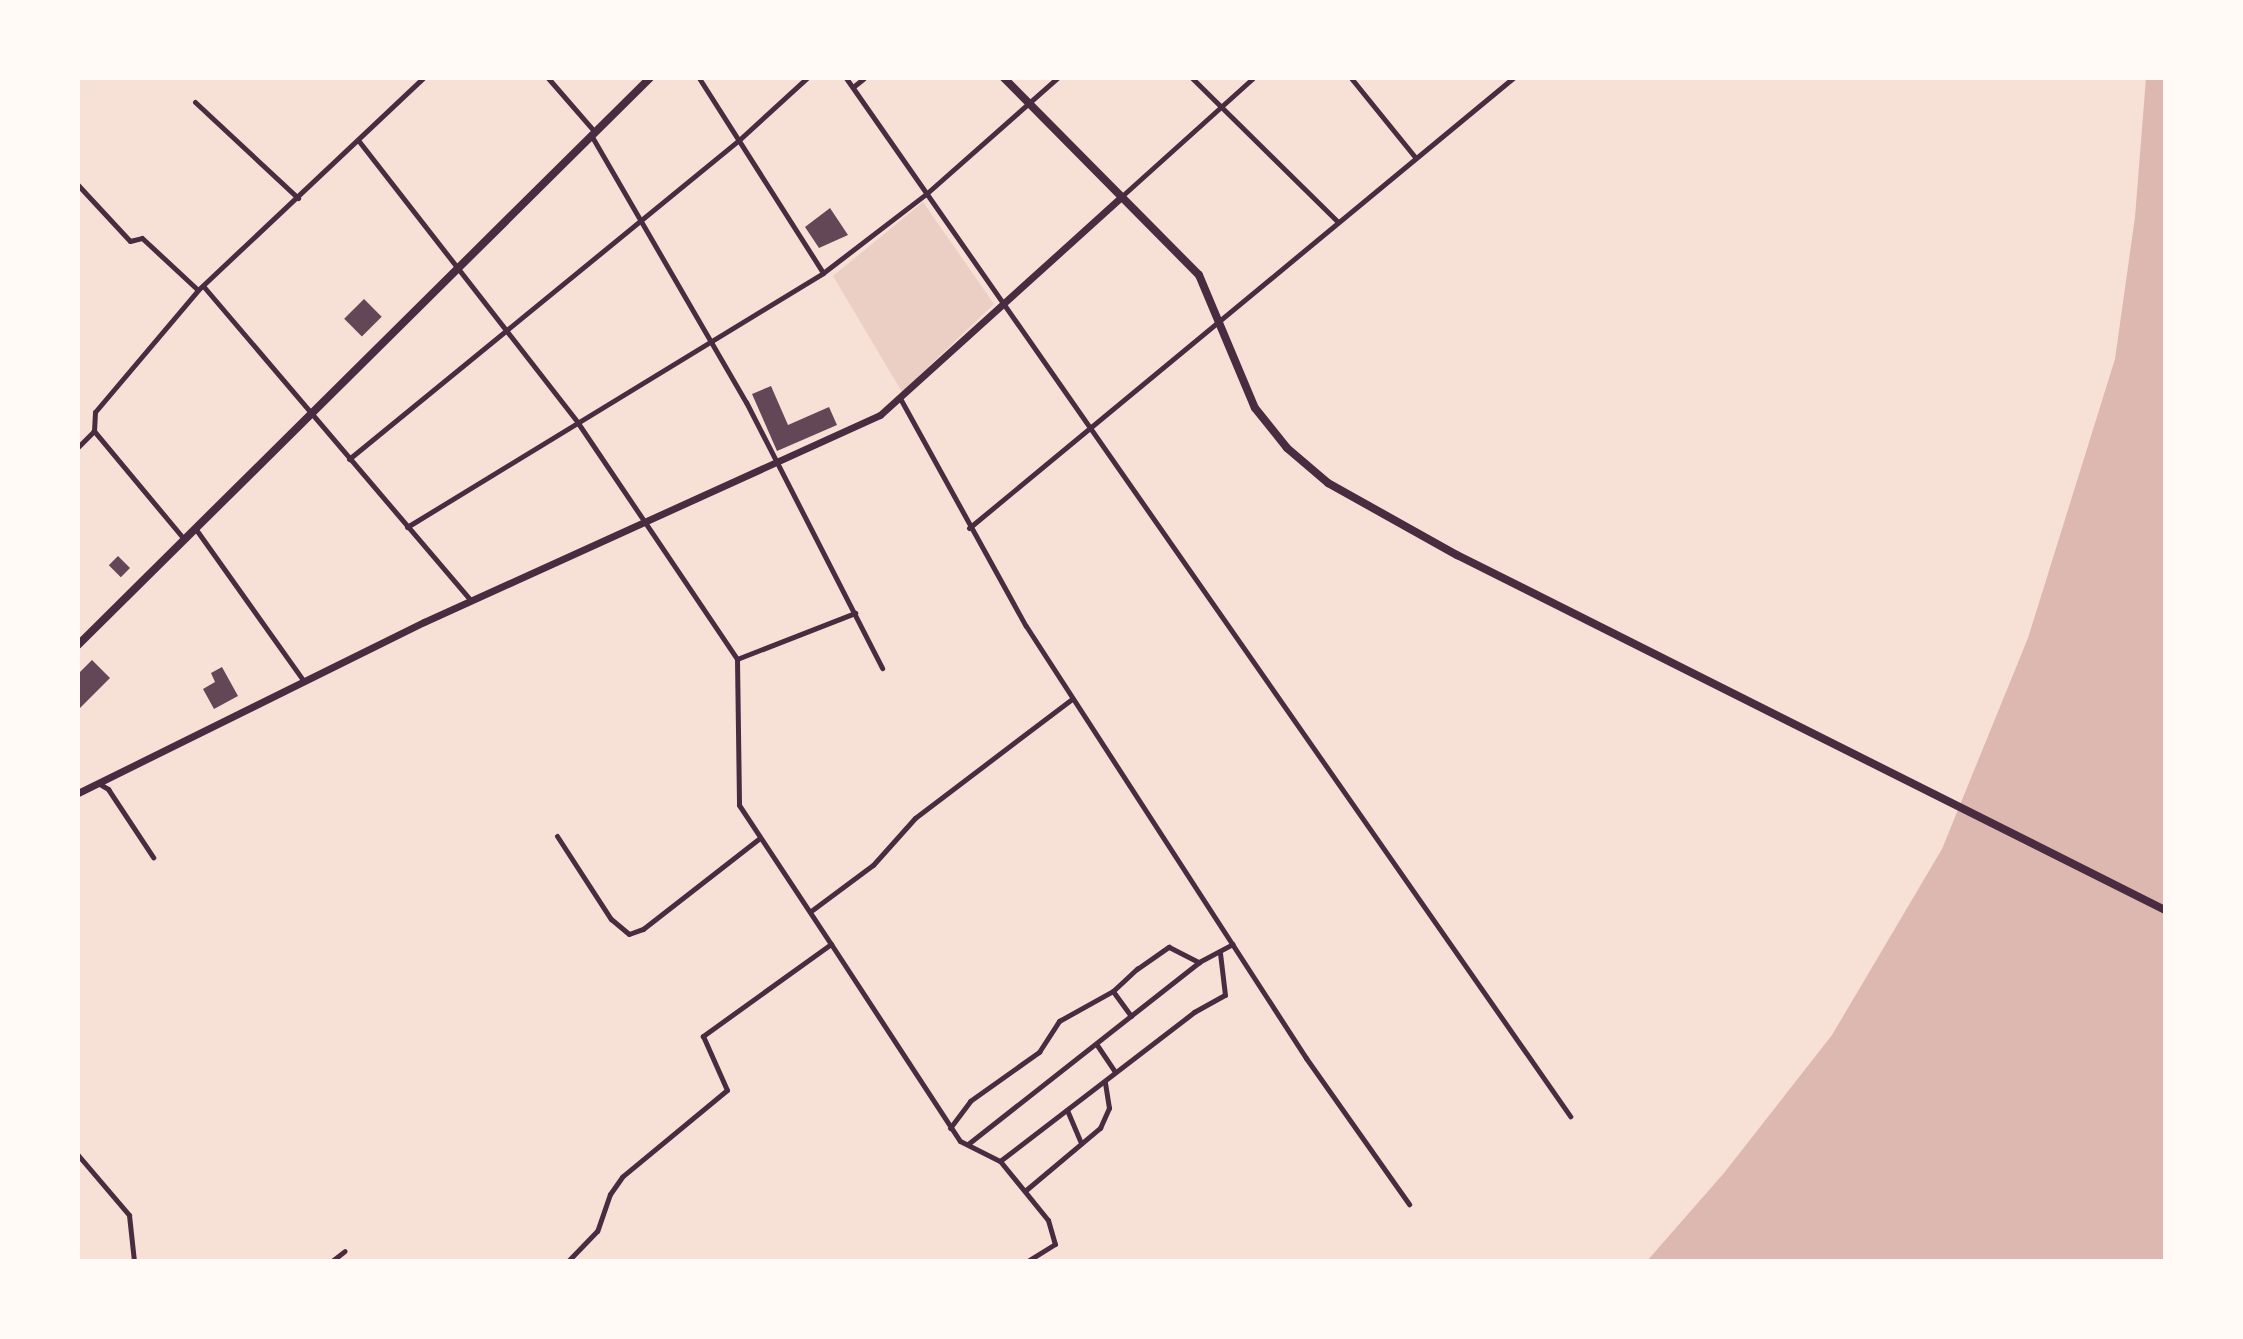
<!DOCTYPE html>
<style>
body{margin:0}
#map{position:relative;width:2243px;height:1339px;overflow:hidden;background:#f7e1d7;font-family:"DM Sans",sans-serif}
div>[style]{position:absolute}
.green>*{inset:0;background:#ebcfc5}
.water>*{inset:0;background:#dcb8b0}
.building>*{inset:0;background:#644757;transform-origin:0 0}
.minor>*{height:5px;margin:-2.5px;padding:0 2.5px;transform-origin:2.5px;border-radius:2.5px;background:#4a2c40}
.tertiary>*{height:7px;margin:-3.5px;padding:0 3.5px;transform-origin:3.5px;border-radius:3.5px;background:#4a2c40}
.secondary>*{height:8px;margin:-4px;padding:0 4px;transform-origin:4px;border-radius:4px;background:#4a2c40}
.primary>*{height:8px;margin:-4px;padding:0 4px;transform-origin:4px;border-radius:4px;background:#4a2c40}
span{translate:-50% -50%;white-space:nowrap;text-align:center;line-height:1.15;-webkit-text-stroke:8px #fffaf5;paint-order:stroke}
.frame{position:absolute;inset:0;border:80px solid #fffaf5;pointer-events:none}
</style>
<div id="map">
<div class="green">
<i style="clip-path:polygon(923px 202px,994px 304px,902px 392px,833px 276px)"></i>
</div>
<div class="water">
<i style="clip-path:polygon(2146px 78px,2165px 78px,2165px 1261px,1647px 1261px,1724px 1173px,1832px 1035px,1942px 849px,2028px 638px,2115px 359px,2135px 217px)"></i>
</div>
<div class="building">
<i style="clip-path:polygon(830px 208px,848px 235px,819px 248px,805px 227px)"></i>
<i style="left:364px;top:299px;width:25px;height:28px;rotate:45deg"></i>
<i style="clip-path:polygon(771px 386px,788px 425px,829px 407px,837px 425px,777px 451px,752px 394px)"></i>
<i style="left:118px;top:556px;width:17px;height:13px;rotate:45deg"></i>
<i style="clip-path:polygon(92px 660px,110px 678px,78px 710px,78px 674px)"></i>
<i style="clip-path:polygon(222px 667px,238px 696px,214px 709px,203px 689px,215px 682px,211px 673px)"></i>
</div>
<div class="minor">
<i style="left:548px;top:78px;width:70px;rotate:49deg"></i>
<i style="left:699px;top:78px;width:231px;rotate:57.5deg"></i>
<i style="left:846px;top:78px;width:1266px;rotate:55.1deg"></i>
<i style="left:1192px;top:78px;width:204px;rotate:44.6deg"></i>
<i style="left:1351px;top:78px;width:102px;rotate:51deg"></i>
<i style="left:853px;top:87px;width:14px;rotate:-39deg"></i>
<i style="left:195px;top:102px;width:141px;rotate:43deg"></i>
<i style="left:591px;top:135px;width:309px;rotate:59.9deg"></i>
<i style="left:746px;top:402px;width:299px;rotate:62.9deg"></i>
<i style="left:358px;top:140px;width:358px;rotate:52.1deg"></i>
<i style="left:578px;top:423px;width:285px;rotate:56deg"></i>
<i style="left:737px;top:659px;width:146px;rotate:89.2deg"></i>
<i style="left:739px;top:805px;width:167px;rotate:56.5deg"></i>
<i style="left:831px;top:944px;width:158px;rotate:144.3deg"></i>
<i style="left:703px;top:1036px;width:59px;rotate:66deg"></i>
<i style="left:727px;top:1090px;width:136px;rotate:140.4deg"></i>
<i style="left:622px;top:1177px;width:21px;rotate:125deg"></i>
<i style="left:610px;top:1194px;width:39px;rotate:109deg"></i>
<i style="left:597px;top:1231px;width:42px;rotate:134deg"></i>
<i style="left:78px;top:185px;width:76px;rotate:47.1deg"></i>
<i style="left:130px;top:241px;width:12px;rotate:-14deg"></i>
<i style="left:142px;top:238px;width:76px;rotate:42.9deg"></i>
<i style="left:1122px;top:196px;width:176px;rotate:-42deg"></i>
<i style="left:204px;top:287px;width:411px;rotate:49.6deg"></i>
<i style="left:901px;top:400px;width:258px;rotate:61.1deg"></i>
<i style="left:1026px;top:626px;width:515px;rotate:57.05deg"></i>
<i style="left:1306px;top:1058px;width:179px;rotate:54.8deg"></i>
<i style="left:78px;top:447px;width:23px;rotate:-45deg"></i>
<i style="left:349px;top:459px;width:504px;rotate:-39.28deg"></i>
<i style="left:739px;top:140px;width:92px;rotate:-42.4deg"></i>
<i style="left:407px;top:527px;width:487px;rotate:-31.4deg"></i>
<i style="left:823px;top:273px;width:130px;rotate:-37.5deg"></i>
<i style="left:926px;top:194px;width:175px;rotate:-41.5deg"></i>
<i style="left:195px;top:528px;width:186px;rotate:54.6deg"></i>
<i style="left:969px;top:528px;width:706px;rotate:-39.6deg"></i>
<i style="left:184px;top:539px;width:141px;rotate:-129.8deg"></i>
<i style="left:94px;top:431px;width:19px;rotate:-87deg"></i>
<i style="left:95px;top:412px;width:160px;rotate:-49.8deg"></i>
<i style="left:198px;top:290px;width:309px;rotate:-43.3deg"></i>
<i style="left:737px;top:659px;width:127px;rotate:-21.3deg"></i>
<i style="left:98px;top:783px;width:12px;rotate:31deg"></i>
<i style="left:108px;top:789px;width:82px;rotate:56.5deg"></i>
<i style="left:557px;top:836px;width:99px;rotate:57deg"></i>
<i style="left:611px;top:919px;width:23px;rotate:40deg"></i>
<i style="left:629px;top:934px;width:15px;rotate:-20deg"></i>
<i style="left:643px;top:929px;width:148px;rotate:-37.9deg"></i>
<i style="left:811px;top:911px;width:77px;rotate:-36.6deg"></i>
<i style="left:873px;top:865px;width:63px;rotate:-48.2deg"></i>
<i style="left:915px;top:818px;width:197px;rotate:-37.2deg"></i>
<i style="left:831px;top:944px;width:235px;rotate:56.8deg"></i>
<i style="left:960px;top:1141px;width:45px;rotate:26.6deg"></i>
<i style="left:1000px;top:1161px;width:76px;rotate:50.9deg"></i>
<i style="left:1048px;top:1220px;width:25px;rotate:74deg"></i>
<i style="left:1055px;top:1244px;width:32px;rotate:148deg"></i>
<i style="left:1131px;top:1016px;width:31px;rotate:-126deg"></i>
<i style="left:1113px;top:991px;width:33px;rotate:-43deg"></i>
<i style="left:1137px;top:969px;width:39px;rotate:-35deg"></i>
<i style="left:1169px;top:947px;width:34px;rotate:27deg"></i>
<i style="left:1097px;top:1045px;width:32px;rotate:56deg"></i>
<i style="left:1067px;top:1110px;width:36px;rotate:67deg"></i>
<i style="left:950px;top:1128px;width:34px;rotate:-53deg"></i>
<i style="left:970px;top:1101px;width:85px;rotate:-35.4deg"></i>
<i style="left:1039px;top:1052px;width:37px;rotate:-57deg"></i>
<i style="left:1059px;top:1021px;width:62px;rotate:-29.1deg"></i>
<i style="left:968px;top:1144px;width:294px;rotate:-38.2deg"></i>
<i style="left:1199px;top:962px;width:38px;rotate:-28deg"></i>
<i style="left:78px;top:1155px;width:79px;rotate:49.6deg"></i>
<i style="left:129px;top:1215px;width:46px;rotate:83.8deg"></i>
<i style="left:1000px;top:1161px;width:245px;rotate:-37.5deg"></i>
<i style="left:1194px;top:1012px;width:35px;rotate:-29deg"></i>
<i style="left:1225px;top:995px;width:42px;rotate:-96.8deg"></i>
<i style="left:1026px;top:1190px;width:97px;rotate:-40deg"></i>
<i style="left:1100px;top:1128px;width:22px;rotate:-66deg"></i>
<i style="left:1109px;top:1108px;width:26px;rotate:-99deg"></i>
<i style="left:332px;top:1261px;width:16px;rotate:-38deg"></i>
</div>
<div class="tertiary">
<i style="left:78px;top:793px;width:386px;rotate:-26.3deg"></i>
<i style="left:424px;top:622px;width:501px;rotate:-24.42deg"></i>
<i style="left:880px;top:415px;width:326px;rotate:-42.1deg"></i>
</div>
<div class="secondary">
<i style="left:1004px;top:78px;width:277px;rotate:45.3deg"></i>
<i style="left:1199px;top:275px;width:144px;rotate:67.2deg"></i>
<i style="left:1255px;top:408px;width:51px;rotate:51.3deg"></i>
<i style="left:1287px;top:448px;width:54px;rotate:40.5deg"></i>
<i style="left:1328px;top:483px;width:148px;rotate:29.2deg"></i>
<i style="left:1457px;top:555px;width:792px;rotate:26.63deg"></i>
</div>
<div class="primary">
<i style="left:78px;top:645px;width:805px;rotate:-44.75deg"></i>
</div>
<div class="frame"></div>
</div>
